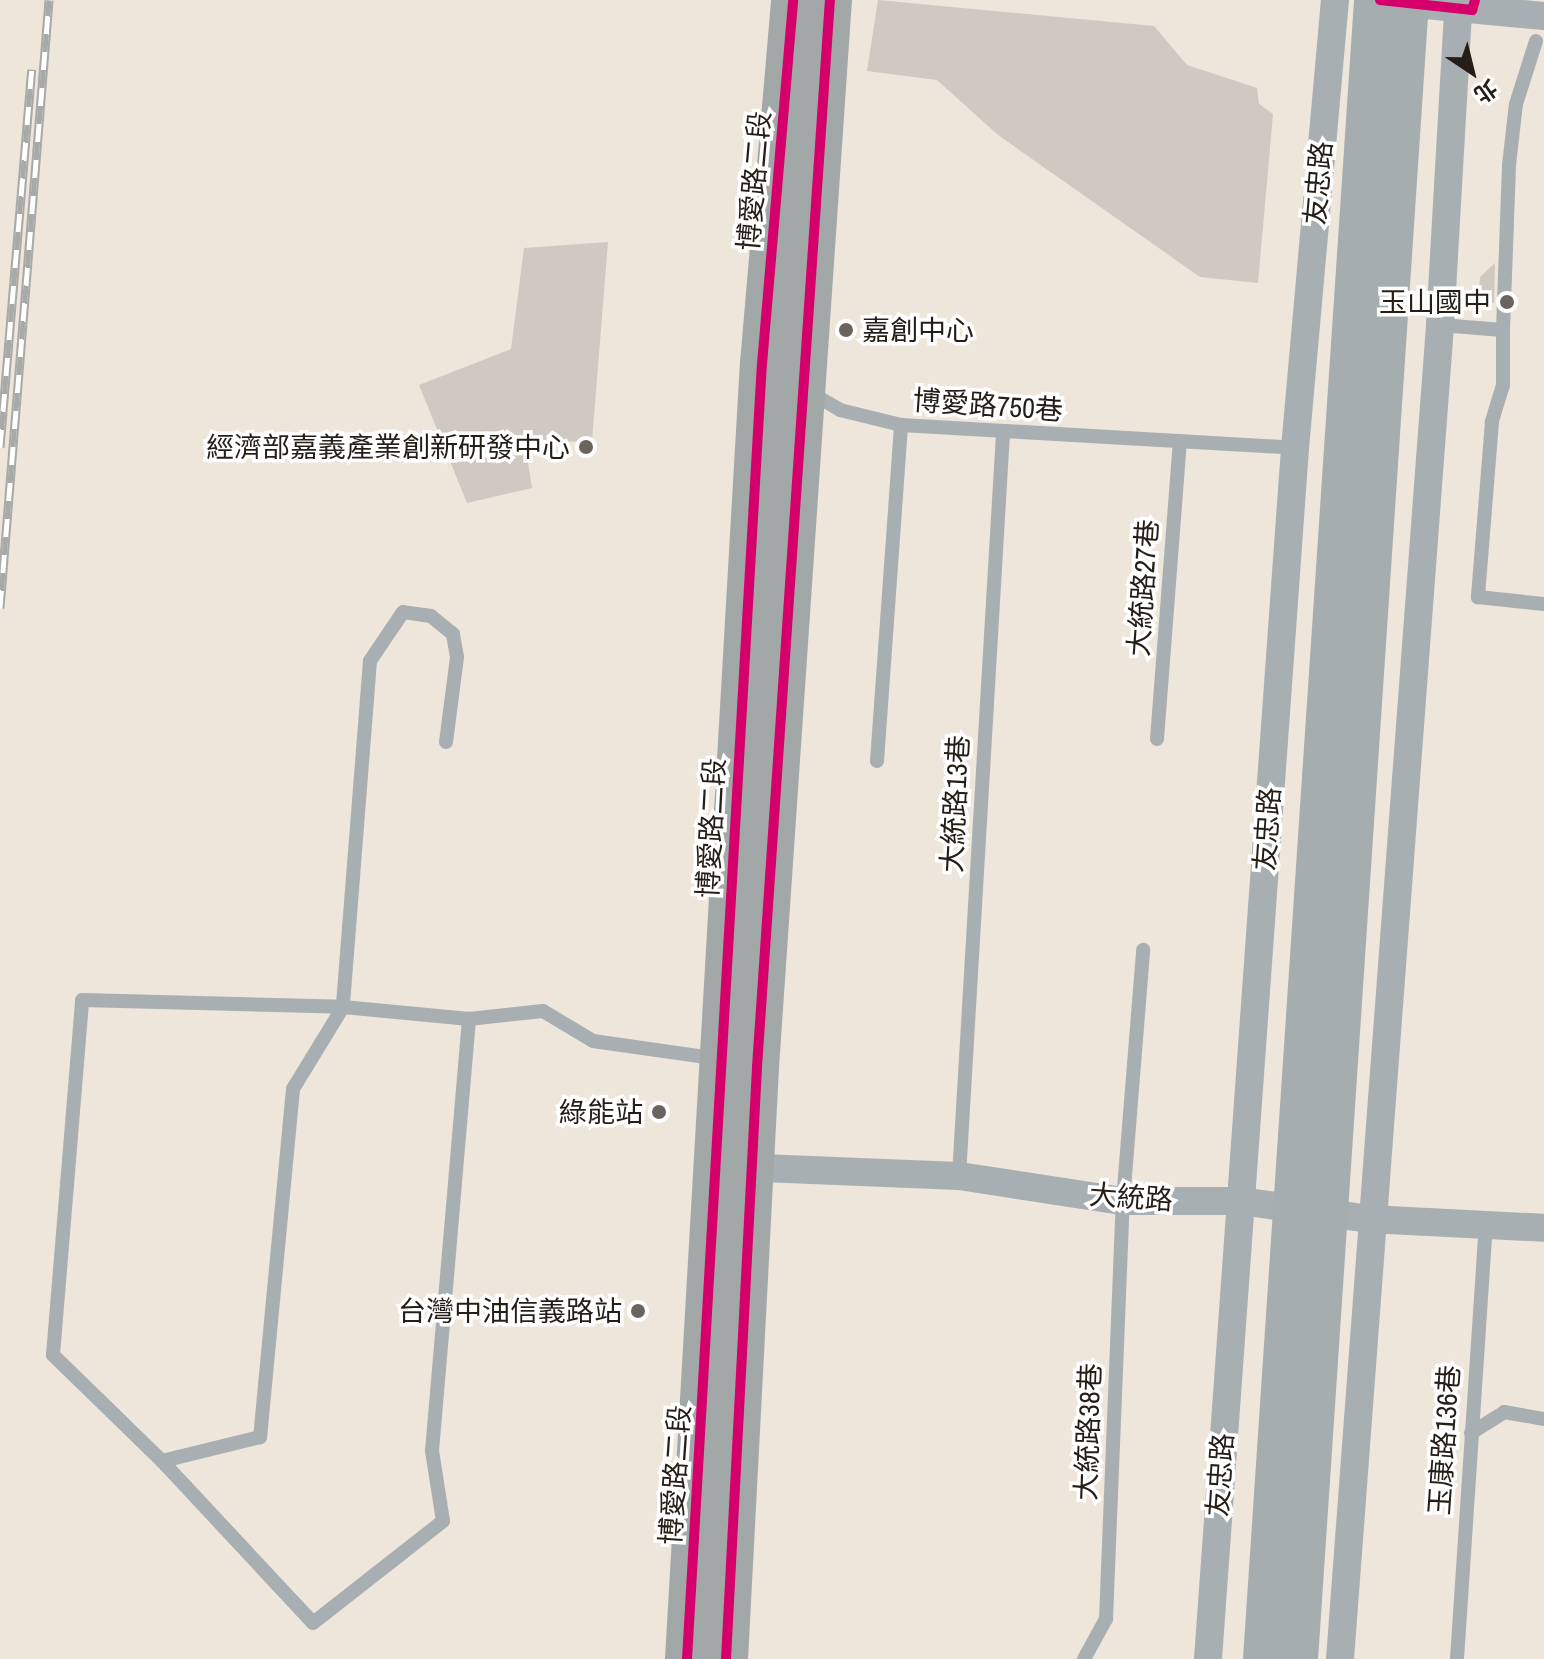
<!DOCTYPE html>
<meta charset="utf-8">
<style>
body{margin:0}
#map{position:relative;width:1544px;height:1659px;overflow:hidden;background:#eee5db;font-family:"Archivo Narrow","Noto Sans TC",sans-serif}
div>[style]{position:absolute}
.building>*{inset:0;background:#d0c9c1}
.lane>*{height:14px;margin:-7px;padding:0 7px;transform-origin:7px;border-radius:7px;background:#a7afb2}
.street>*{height:28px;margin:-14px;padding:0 14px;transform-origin:14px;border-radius:14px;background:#a7afb2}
.secondary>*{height:40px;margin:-20px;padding:0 20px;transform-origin:20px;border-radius:20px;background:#a6adae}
.primary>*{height:44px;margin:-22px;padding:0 22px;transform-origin:22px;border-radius:22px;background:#a2a8a8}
.rail>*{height:9px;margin-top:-4.5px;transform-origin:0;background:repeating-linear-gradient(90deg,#fff 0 18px,#a8aaa8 0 36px);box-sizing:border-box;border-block:2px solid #a8aaa8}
.cycleway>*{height:10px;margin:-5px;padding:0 5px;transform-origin:5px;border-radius:5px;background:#d6006c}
.dots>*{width:22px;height:22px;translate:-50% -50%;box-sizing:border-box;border:4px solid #fff;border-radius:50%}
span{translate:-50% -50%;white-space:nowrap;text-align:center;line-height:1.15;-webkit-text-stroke:7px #fff;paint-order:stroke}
.street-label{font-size:28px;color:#241e17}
.poi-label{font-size:28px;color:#241e17}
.right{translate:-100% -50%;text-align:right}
.left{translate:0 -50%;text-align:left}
.north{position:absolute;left:1432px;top:32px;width:80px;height:80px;-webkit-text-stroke:6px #fff;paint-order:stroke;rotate:145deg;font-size:22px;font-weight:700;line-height:32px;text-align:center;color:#241e17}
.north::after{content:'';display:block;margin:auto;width:28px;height:36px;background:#241e17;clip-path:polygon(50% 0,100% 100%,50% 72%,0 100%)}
</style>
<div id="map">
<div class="building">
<i style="clip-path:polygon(878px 0,1154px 26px,1187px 65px,1257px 88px,1259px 104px,1273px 114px,1258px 283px,1200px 277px,998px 135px,937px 80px,867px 71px)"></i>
<i style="clip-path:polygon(608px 242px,592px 441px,525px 443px,532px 488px,467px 503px,419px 385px,511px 349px,524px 248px)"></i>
<i style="clip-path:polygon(1495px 263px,1494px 303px,1478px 302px,1480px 277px)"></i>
</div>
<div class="lane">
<i style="left:1440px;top:325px;width:63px;rotate:4.5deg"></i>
<i style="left:1503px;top:330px;width:165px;rotate:-87.9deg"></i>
<i style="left:1509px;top:165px;width:61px;rotate:-83.5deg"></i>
<i style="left:1516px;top:104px;width:66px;rotate:-72.4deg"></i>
<i style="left:1503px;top:330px;width:55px;rotate:90deg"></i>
<i style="left:1503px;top:385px;width:39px;rotate:107deg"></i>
<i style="left:1492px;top:422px;width:176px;rotate:94.6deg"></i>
<i style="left:1478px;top:597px;width:66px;rotate:6.1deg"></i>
<i style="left:811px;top:393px;width:34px;rotate:30deg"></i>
<i style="left:840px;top:410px;width:63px;rotate:13.8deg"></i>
<i style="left:901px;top:425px;width:395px;rotate:3.3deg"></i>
<i style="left:1157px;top:739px;width:299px;rotate:-85.6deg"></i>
<i style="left:446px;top:742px;width:86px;rotate:-82.6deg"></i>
<i style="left:457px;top:657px;width:23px;rotate:-100deg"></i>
<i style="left:453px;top:634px;width:28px;rotate:-141deg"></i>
<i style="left:431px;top:616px;width:28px;rotate:-172deg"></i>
<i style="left:403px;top:612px;width:59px;rotate:124deg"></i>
<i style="left:370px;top:661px;width:347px;rotate:94.5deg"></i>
<i style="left:343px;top:1007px;width:96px;rotate:121.4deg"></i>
<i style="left:293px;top:1089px;width:350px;rotate:95.4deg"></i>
<i style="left:260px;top:1437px;width:101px;rotate:166.2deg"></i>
<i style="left:162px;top:1461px;width:221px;rotate:47deg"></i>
<i style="left:313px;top:1623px;width:165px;rotate:-38.1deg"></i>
<i style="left:443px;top:1521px;width:71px;rotate:-98.9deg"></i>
<i style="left:432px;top:1451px;width:434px;rotate:-85.1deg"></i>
<i style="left:877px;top:761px;width:337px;rotate:-85.9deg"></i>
<i style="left:959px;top:1176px;width:743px;rotate:-86.61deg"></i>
<i style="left:1471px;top:1433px;width:39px;rotate:-32deg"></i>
<i style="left:1504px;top:1412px;width:41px;rotate:9.9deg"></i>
<i style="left:162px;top:1461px;width:152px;rotate:-135.8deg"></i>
<i style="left:53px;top:1355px;width:356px;rotate:-85.3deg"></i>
<i style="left:82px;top:1000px;width:261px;rotate:1.5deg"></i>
<i style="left:343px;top:1007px;width:127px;rotate:5.4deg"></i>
<i style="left:469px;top:1019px;width:74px;rotate:-6.2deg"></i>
<i style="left:543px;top:1011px;width:58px;rotate:31deg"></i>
<i style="left:593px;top:1041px;width:127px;rotate:8.1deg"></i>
<i style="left:1084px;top:1659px;width:46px;rotate:-61.2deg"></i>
<i style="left:1106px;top:1619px;width:418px;rotate:-87.7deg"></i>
<i style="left:1123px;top:1201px;width:252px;rotate:-85.4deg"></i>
<i style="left:1457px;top:1659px;width:435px;rotate:-86.2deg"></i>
</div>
<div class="street">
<i style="left:1393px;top:2px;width:152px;rotate:5.3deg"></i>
<i style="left:736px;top:1167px;width:223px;rotate:2.3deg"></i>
<i style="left:959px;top:1176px;width:166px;rotate:8.7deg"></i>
<i style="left:1123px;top:1201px;width:117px"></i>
<i style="left:1240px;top:1201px;width:130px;rotate:7.9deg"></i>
<i style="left:1369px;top:1219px;width:175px;rotate:2.9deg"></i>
<i style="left:1208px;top:1659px;width:1214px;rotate:-85.89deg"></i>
<i style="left:1295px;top:448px;width:450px;rotate:-84.9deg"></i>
<i style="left:1340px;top:1659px;width:1338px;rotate:-85.71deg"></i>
<i style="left:1440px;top:325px;width:326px;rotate:-86.7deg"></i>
</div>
<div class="secondary">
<i style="left:1263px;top:1659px;width:1663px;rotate:-86.17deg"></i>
<i style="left:1298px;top:1659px;width:1663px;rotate:-86.17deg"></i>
</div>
<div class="primary">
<i style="left:687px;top:1659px;width:1297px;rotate:-86.69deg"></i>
<i style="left:762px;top:364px;width:365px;rotate:-85.1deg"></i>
<i style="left:726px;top:1659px;width:593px;rotate:-87deg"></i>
<i style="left:757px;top:1067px;width:1069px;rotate:-86.09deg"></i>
</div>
<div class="rail">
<i style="left:0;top:447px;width:379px;rotate:-85.2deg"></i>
<i style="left:0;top:608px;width:610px;rotate:-85.39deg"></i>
</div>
<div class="cycleway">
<i style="left:1380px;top:0;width:93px;rotate:6.2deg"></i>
<i style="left:1472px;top:10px;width:10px;rotate:-73deg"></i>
<i style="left:687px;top:1659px;width:1297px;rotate:-86.69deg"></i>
<i style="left:762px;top:364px;width:365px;rotate:-85.1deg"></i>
<i style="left:726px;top:1659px;width:593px;rotate:-87deg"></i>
<i style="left:757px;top:1067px;width:1069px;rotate:-86.09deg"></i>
</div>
<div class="dots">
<i style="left:1507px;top:302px;background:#6b645c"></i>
<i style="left:846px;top:330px;background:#6b645c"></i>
<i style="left:586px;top:447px;background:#6b645c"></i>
<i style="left:659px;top:1112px;background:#6b645c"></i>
<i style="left:638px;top:1311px;background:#6b645c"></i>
</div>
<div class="street-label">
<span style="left:754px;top:181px;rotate:-85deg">博愛路二段</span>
<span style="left:1318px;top:183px;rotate:-85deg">友忠路</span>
<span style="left:988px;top:405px;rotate:4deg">博愛路750巷</span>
<span style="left:1143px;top:588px;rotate:-86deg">大統路27巷</span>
<span style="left:955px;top:804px;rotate:-87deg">大統路13巷</span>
<span style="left:711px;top:828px;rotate:-87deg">博愛路二段</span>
<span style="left:1267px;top:829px;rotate:-86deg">友忠路</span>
<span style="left:1131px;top:1197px;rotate:4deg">大統路</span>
<span style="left:1088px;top:1432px;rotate:-88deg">大統路38巷</span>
<span style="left:1444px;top:1440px;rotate:-86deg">玉康路136巷</span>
<span style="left:675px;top:1475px;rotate:-86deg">博愛路二段</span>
<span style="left:1220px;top:1475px;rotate:-86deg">友忠路</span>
</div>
<div class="poi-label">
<span class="right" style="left:1491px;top:302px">玉山國中</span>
<span class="left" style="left:862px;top:330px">嘉創中心</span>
<span class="right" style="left:570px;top:447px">經濟部嘉義產業創新研發中心</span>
<span class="right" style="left:643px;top:1112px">綠能站</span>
<span class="right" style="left:622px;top:1311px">台灣中油信義路站</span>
</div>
<div class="north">北</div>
</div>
